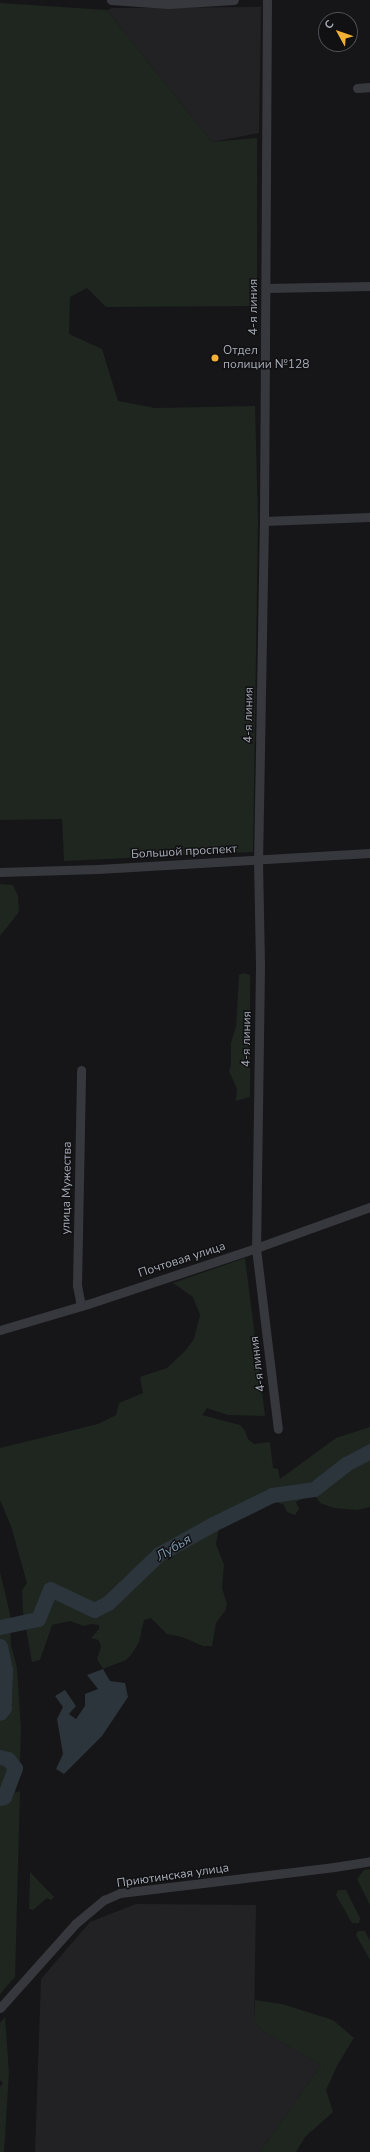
<!DOCTYPE html>
<meta charset="utf-8">
<style>
body{margin:0}
#map{position:relative;width:370px;height:2152px;overflow:hidden;background:#161618;font-family:"Nunito Sans",sans-serif}
div>[style]{position:absolute}
.built>*{inset:0;background:#222225}
.green>*{inset:0;background:#1e261f}
.water>*{inset:0;background:#2c353c}
.river>*{height:15px;margin:-7.5px;padding:0 7.5px;transform-origin:7.5px;border-radius:7.5px;background:#2c353c}
.minor>*{height:9px;margin:-4.5px;padding:0 4.5px;transform-origin:4.5px;border-radius:4.5px;background:#37383d}
.dots>*{width:11px;height:11px;translate:-50% -50%;box-sizing:border-box;border:2px solid #111113;border-radius:50%}
span{translate:-50% -50%;white-space:nowrap;text-align:center;line-height:1.15;-webkit-text-stroke:3px #111113;paint-order:stroke}
.street-label{font-size:12px;color:#a8adb8}
.poi-label{font-size:12px;color:#a8adb8}
.left{translate:0 -50%;text-align:left}
.water-label{font-size:13px;color:#7f9bb3;font-style:italic}
.north{position:absolute;left:318px;top:12px;width:40px;height:40px;box-sizing:border-box;background:#111113;border:1px solid #4d4f55;border-radius:50%;rotate:310deg;font-size:11px;font-weight:700;line-height:16px;text-align:center;color:#a8adb8}
.north::after{content:'';display:block;margin:auto;width:14px;height:18px;background:#f2b134;clip-path:polygon(50% 0,100% 100%,50% 72%,0 100%)}
</style>
<div id="map">
<div class="built">
<i style="clip-path:polygon(261px 7px,259px 133px,212px 142px,107px 10px,112px 8px)"></i>
<i style="clip-path:polygon(136px 1904px,256px 1905px,254px 2020px,261px 2030px,321px 2065px,260px 2152px,35px 2152px,41px 1979px,90px 1922px)"></i>
</div>
<div class="green">
<i style="clip-path:polygon(0 3px,107px 10px,212px 142px,257px 138px,257px 306px,106px 307px,87px 288px,70px 297px,69px 334px,102px 349px,118px 401px,155px 408px,255px 406px,258px 521px,253px 852px,64px 861px,62px 819px,0 820px)"></i>
<i style="clip-path:polygon(0 884px,13px 885px,18px 896px,19px 912px,0 936px)"></i>
<i style="clip-path:polygon(243px 973px,250px 975px,250px 1097px,236px 1101px,237px 1089px,229px 1071px,231px 1065px,231px 1043px,236px 1027px,239px 975px)"></i>
<i style="clip-path:polygon(245px 1258px,265px 1416px,228px 1415px,207px 1408px,202px 1415px,240px 1425px,245px 1431px,248px 1439px,254px 1444px,270px 1442px,273px 1468px,278px 1469px,280px 1479px,336px 1438px,370px 1427px,370px 1507px,357px 1510px,334px 1508px,320px 1503px,316px 1497px,309px 1495px,296px 1502px,299px 1509px,295px 1515px,287px 1512px,284px 1505px,277px 1502px,263px 1505px,219px 1527px,216px 1544px,224px 1565px,222px 1588px,227px 1604px,225px 1611px,216px 1623px,212px 1646px,203px 1646px,182px 1637px,167px 1634px,151px 1618px,144px 1620px,139px 1642px,131px 1655px,126px 1660px,103px 1669px,97px 1659px,101px 1647px,100px 1643px,98px 1640px,91px 1638px,99px 1629px,99px 1625px,91px 1624px,84px 1626px,70px 1621px,52px 1625px,40px 1660px,32px 1662px,23px 1612px,22px 1590px,27px 1583px,11px 1526px,0 1500px,0 1448px,98px 1424px,116px 1415px,119px 1403px,143px 1393px,140px 1377px,167px 1368px,185px 1351px,194px 1339px,200px 1315px,193px 1297px,173px 1283px)"></i>
<i style="clip-path:polygon(0 1572px,10px 1614px,11px 1645px,17px 1668px,21px 1729px,20px 1760px,15px 1793px,20px 1791px,15px 1977px,0 1994px)"></i>
<i style="clip-path:polygon(370px 1869px,370px 1905px,357px 1879px,364px 1870px)"></i>
<i style="clip-path:polygon(30px 1872px,54px 1897px,51px 1900px,47px 1898px,33px 1910px,29px 1909px)"></i>
<i style="clip-path:polygon(338px 1890px,346px 1890px,360px 1918px,359px 1923px,352px 1923px,336px 1895px)"></i>
<i style="clip-path:polygon(358px 1931px,365px 1931px,370px 1941px,370px 1960px,356px 1935px)"></i>
<i style="clip-path:polygon(255px 2000px,282px 2004px,333px 2020px,354px 2038px,338px 2064px,326px 2090px,333px 2112px,305px 2137px,296px 2152px,260px 2152px,321px 2065px,261px 2030px,254px 2020px)"></i>
<i style="clip-path:polygon(5px 2017px,9px 2073px,4px 2152px,0 2152px,0 2087px,3px 2083px,0 2080px,0 2023px)"></i>
</div>
<div class="water">
<i style="clip-path:polygon(103px 1669px,110px 1681px,125px 1683px,128px 1697px,102px 1736px,64px 1774px,56px 1769px,63px 1754px,57px 1719px,63px 1707px,55px 1696px,65px 1690px,76px 1706px,69px 1714px,76px 1719px,85px 1706px,85px 1694px,98px 1689px,87px 1675px)"></i>
</div>
<div class="river">
<i style="left:0;top:1627px;width:39px;rotate:-12deg"></i>
<i style="left:38px;top:1619px;width:32px;rotate:-68deg"></i>
<i style="left:50px;top:1589px;width:49px;rotate:25.5deg"></i>
<i style="left:94px;top:1610px;width:16px;rotate:-27deg"></i>
<i style="left:108px;top:1603px;width:71px;rotate:-43.9deg"></i>
<i style="left:159px;top:1554px;width:62px;rotate:-29.1deg"></i>
<i style="left:213px;top:1524px;width:66px;rotate:-26.2deg"></i>
<i style="left:272px;top:1495px;width:42px;rotate:-8.1deg"></i>
<i style="left:314px;top:1489px;width:41px;rotate:-38deg"></i>
<i style="left:346px;top:1464px;width:27px;rotate:-28deg"></i>
<i style="left:0;top:1646px;width:25px;rotate:78deg"></i>
<i style="left:5px;top:1670px;width:38px;rotate:92deg"></i>
<i style="left:4px;top:1708px;width:6px;rotate:129deg"></i>
<i style="left:0;top:1757px;width:8px;rotate:14deg"></i>
<i style="left:8px;top:1759px;width:11px;rotate:52deg"></i>
<i style="left:15px;top:1768px;width:31px;rotate:111deg"></i>
<i style="left:4px;top:1797px;width:4px;rotate:166deg"></i>
</div>
<div class="minor">
<i style="left:111px;top:0;width:57px;rotate:4deg"></i>
<i style="left:168px;top:4px;width:66px;rotate:-3.5deg"></i>
<i style="left:267px;top:0;width:521px;rotate:90.33deg"></i>
<i style="left:264px;top:521px;width:339px;rotate:91deg"></i>
<i style="left:258px;top:860px;width:107px;rotate:88.9deg"></i>
<i style="left:260px;top:967px;width:281px;rotate:90.8deg"></i>
<i style="left:256px;top:1248px;width:182px;rotate:83.1deg"></i>
<i style="left:357px;top:88px;width:13px;rotate:-4deg"></i>
<i style="left:266px;top:288px;width:104px;rotate:-1.1deg"></i>
<i style="left:264px;top:521px;width:106px;rotate:-2.2deg"></i>
<i style="left:0;top:872px;width:98px;rotate:-1.8deg"></i>
<i style="left:98px;top:869px;width:272px;rotate:-3.4deg"></i>
<i style="left:81px;top:1306px;width:21px;rotate:-101deg"></i>
<i style="left:77px;top:1285px;width:215px;rotate:-88.9deg"></i>
<i style="left:0;top:1330px;width:92px;rotate:-16.5deg"></i>
<i style="left:88px;top:1304px;width:177px;rotate:-18.4deg"></i>
<i style="left:256px;top:1248px;width:121px;rotate:-19.8deg"></i>
<i style="left:0;top:2008px;width:113px;rotate:-48.2deg"></i>
<i style="left:75px;top:1924px;width:38px;rotate:-40deg"></i>
<i style="left:104px;top:1900px;width:17px;rotate:-24deg"></i>
<i style="left:120px;top:1893px;width:216px;rotate:-6.9deg"></i>
<i style="left:334px;top:1867px;width:36px;rotate:-9deg"></i>
</div>
<div class="dots">
<i style="left:215px;top:358px;background:#f2b134"></i>
</div>
<div class="street-label">
<span style="left:254px;top:307px;rotate:-90deg">4-я линия</span>
<span style="left:249px;top:715px;rotate:-89deg">4-я линия</span>
<span style="left:184px;top:852px;rotate:-3deg">Большой проспект</span>
<span style="left:247px;top:1039px;rotate:-89deg">4-я линия</span>
<span style="left:67px;top:1188px;rotate:-89deg">улица Мужества</span>
<span style="left:182px;top:1260px;rotate:-18deg">Почтовая улица</span>
<span style="left:258px;top:1364px;rotate:-97deg">4-я линия</span>
<span style="left:173px;top:1876px;rotate:-8deg">Приютинская улица</span>
</div>
<div class="poi-label">
<span class="left" style="left:223px;top:358px">Отдел<br>полиции №128</span>
</div>
<div class="water-label">
<span style="left:174px;top:1548px;rotate:-31deg">Лубья</span>
</div>
<div class="north">С</div>
</div>
